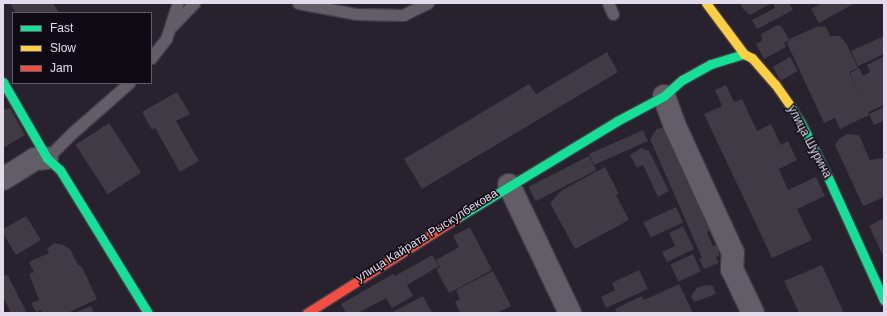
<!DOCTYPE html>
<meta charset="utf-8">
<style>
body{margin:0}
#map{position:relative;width:887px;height:316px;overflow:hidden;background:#28212e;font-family:Arial,sans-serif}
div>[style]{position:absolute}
.building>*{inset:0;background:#403a45;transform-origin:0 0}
.roads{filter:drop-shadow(1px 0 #433d49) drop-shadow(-1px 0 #433d49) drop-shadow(0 1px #433d49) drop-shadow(0 -1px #433d49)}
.lane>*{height:11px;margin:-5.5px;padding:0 5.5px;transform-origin:5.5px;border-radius:5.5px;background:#635d67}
.street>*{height:22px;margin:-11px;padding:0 11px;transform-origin:11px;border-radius:11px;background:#635d67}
.fast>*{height:9px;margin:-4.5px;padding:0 4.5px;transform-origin:4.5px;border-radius:4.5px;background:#16e098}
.slow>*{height:9px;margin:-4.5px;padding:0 4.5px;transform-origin:4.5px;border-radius:4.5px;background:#ffcf43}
.jam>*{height:9px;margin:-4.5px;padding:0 4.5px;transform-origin:4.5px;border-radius:4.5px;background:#f24e42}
span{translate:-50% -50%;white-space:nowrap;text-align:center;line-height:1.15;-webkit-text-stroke:3px #0e0913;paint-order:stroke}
.street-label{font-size:12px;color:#e3dbeb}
.frame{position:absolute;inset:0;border:4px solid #e3dbeb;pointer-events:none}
.legend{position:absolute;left:12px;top:12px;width:140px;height:72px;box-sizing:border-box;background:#0e0913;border:1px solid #635d69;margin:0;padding:5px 7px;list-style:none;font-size:12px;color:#e3dbeb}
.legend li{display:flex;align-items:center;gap:8px;height:20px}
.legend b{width:20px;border:1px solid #635d69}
</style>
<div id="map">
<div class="building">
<i style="clip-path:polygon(10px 3px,53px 3px,59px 13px,16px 13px)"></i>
<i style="clip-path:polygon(740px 3px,772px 3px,750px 15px,743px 9px)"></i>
<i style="clip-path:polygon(773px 3px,789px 3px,793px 10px,757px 29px,752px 20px,775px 8px)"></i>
<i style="clip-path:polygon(822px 3px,855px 3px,819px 23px,811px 9px)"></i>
<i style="clip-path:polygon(778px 25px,782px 27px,789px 40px,784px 43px,786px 47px,764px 59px,756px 44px,762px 41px,761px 34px)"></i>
<i style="clip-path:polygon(818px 26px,826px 27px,830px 36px,840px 36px,846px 43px,858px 68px,849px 72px,861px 97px,850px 73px,859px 68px,863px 76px,870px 72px,867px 65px,883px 57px,884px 60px,884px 105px,868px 112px,869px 115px,840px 129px,835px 118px,824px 123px,787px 43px,790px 39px)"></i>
<i style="clip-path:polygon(884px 36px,884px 54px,858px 66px,851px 51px)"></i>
<i style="clip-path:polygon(607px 52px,618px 72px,422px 189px,404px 159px,529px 84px,536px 94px)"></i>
<i style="left:790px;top:57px;width:16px;height:20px;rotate:60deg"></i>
<i style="clip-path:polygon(726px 85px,734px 102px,742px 99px,757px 131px,771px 124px,781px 145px,788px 141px,797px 160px,779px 169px,788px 190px,816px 177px,825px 196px,797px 209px,812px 240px,772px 258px,704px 114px,722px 106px,715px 90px)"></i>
<i style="clip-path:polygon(177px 92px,190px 114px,176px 121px,199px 161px,180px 172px,155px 128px,152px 130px,142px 112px)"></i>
<i style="clip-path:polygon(884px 107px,884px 121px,874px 125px,869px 114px)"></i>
<i style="clip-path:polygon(10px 108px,25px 135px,3px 148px,3px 110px)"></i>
<i style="left:109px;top:123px;width:59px;height:40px;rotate:57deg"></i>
<i style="clip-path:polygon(665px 127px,672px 132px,701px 210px,705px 212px,711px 228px,707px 233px,713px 246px,720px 243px,723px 250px,718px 252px,720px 256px,716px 257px,719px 263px,704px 269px,699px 259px,702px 258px,650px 139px,657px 129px)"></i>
<i style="left:643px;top:130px;width:12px;height:59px;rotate:66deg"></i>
<i style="clip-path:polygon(847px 134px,859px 135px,870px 160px,884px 158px,884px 197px,863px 206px,835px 145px,839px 139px)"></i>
<i style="clip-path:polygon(641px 148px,649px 151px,669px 191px,658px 197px,643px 165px,637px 168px,630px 155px)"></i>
<i style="left:589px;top:156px;width:16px;height:68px;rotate:63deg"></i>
<i style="clip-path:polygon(605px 167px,619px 194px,616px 195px,629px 220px,575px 249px,550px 203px,562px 190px)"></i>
<i style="left:676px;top:207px;width:17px;height:36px;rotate:65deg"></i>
<i style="clip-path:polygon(26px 216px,41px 240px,16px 255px,3px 233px,3px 229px)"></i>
<i style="clip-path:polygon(884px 218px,884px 258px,869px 226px)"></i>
<i style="clip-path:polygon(683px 226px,694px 249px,667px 262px,662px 252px,675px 246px,669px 233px)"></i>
<i style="clip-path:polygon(470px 227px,492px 270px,449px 293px,436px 269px,440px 267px,436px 260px,459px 247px,453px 236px)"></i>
<i style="clip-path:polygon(54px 243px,63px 245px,70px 249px,78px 265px,82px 267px,97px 299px,68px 313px,43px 313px,41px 310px,36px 312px,31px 303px,39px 300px,29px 274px,34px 272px,29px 262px,49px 253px,47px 249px)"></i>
<i style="left:693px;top:254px;width:19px;height:25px;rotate:65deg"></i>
<i style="clip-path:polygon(432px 255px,439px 266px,407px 285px,413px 296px,392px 308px,386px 298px,358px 313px,346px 313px,341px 304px,393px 274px,395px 276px)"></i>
<i style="clip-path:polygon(822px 265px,844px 313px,799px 313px,784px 281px)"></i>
<i style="clip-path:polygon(639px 270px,648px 289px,606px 308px,601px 297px,615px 290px,612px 283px)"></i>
<i style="clip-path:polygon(493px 271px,511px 306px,497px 313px,460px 313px,455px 302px,460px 299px,456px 290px)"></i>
<i style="clip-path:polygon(3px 274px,8px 276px,27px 313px,11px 313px,3px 297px)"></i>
<i style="clip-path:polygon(679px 284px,693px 313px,617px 313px,615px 309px,642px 296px,644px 300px)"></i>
<i style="clip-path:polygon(706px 285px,713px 286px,716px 294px,694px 302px,691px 296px,697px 288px)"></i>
<i style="clip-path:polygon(423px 296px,432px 313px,391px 313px)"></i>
<i style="clip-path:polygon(91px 306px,94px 313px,74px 313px)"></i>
</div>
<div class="roads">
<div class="lane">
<i style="left:298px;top:3px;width:60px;rotate:10.6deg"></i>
<i style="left:357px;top:14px;width:46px;rotate:1.2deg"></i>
<i style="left:403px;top:15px;width:28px;rotate:-26deg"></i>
<i style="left:608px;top:3px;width:12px;rotate:66deg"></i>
<i style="left:172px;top:26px;width:32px;rotate:-46deg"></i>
<i style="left:151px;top:58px;width:24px;rotate:-52deg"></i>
<i style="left:166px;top:39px;width:38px;rotate:-72deg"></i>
<i style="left:47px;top:158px;width:35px;rotate:-45deg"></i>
<i style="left:72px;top:133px;width:76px;rotate:-41.3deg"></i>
</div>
<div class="street">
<i style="left:664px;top:96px;width:30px;rotate:70deg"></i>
<i style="left:674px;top:124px;width:142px;rotate:65.4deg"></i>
<i style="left:733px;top:253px;width:16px;rotate:94deg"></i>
<i style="left:732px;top:269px;width:49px;rotate:64.5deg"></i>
<i style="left:3px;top:179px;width:38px;rotate:-32deg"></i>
<i style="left:35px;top:159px;width:12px;rotate:-5deg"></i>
<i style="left:509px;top:185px;width:142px;rotate:64.5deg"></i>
</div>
<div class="fast">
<i style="left:3px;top:82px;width:88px;rotate:59.9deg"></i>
<i style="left:47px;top:158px;width:18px;rotate:43deg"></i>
<i style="left:60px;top:170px;width:168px;rotate:58.4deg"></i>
<i style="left:789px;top:104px;width:22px;rotate:58deg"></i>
<i style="left:801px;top:123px;width:56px;rotate:63.4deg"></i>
<i style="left:826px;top:173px;width:140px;rotate:65.5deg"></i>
<i style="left:457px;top:218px;width:187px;rotate:-31.2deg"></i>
<i style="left:617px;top:121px;width:53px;rotate:-28deg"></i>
<i style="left:664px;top:96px;width:24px;rotate:-42deg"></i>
<i style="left:682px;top:80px;width:33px;rotate:-29deg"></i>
<i style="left:711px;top:64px;width:34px;rotate:-17deg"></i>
</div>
<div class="slow">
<i style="left:706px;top:3px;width:64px;rotate:53.3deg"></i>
<i style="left:744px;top:54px;width:9px;rotate:27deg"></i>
<i style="left:752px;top:58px;width:35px;rotate:49deg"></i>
<i style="left:775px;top:84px;width:24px;rotate:55deg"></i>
</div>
<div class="jam">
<i style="left:307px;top:313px;width:178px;rotate:-32.3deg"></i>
</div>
</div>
<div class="street-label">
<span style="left:809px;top:142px;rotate:62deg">улица Шурина</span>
<span style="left:427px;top:236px;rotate:-32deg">улица Кайрата Рыскулбекова</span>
</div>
<div class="frame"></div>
<ul class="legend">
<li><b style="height:5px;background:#16e098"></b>Fast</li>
<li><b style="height:5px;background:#ffcf43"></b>Slow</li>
<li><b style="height:5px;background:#f24e42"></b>Jam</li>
</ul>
</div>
